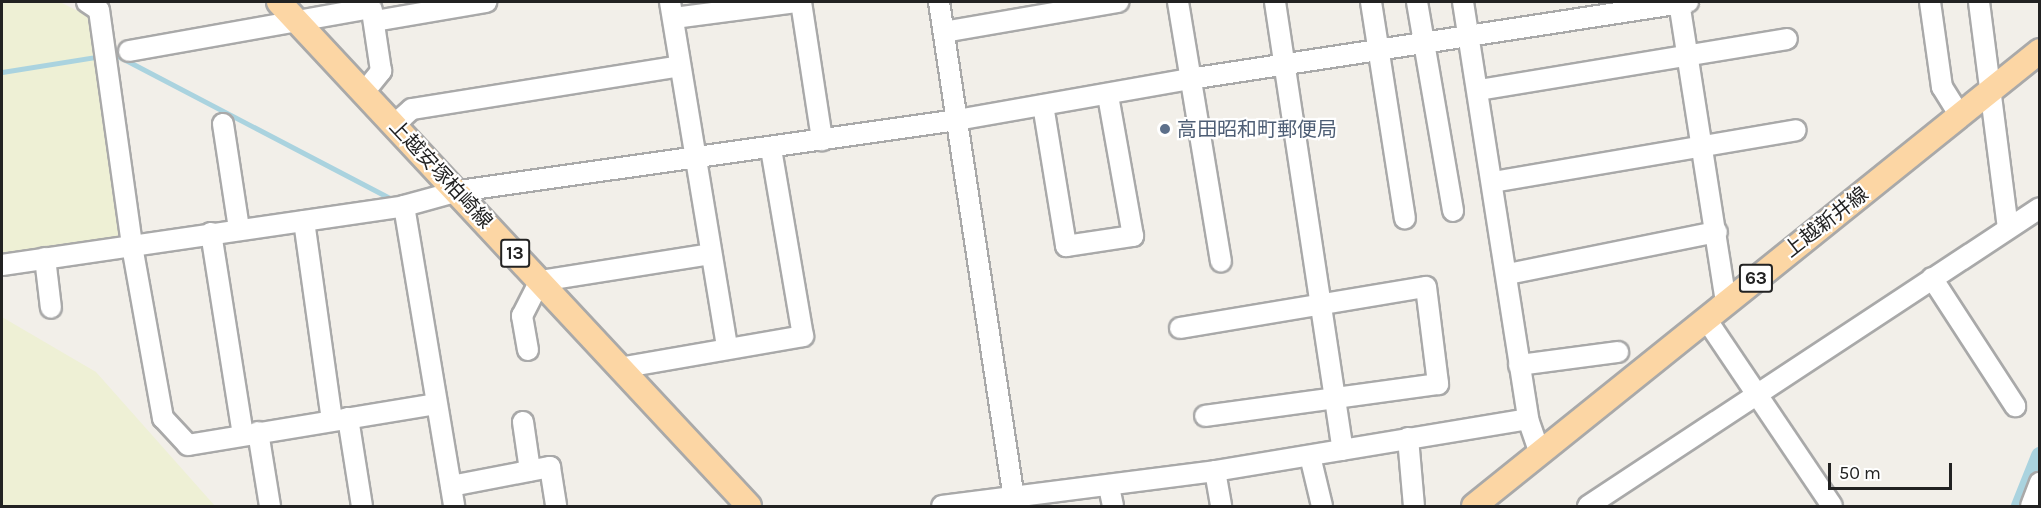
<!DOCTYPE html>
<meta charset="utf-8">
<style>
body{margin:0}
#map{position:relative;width:2041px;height:508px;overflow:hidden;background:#f2efe9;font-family:Karla,"Noto Sans JP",sans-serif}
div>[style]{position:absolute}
.farmland>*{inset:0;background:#eef0d5}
.stream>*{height:5px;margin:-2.5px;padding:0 2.5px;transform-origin:2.5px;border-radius:2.5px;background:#aad3df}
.canal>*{height:18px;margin:-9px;padding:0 9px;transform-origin:9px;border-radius:9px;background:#aad3df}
.roads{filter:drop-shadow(2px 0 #a9a9a9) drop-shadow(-2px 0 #a9a9a9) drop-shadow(0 2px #a9a9a9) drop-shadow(0 -2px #a9a9a9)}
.minor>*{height:20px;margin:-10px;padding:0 10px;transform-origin:10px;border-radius:10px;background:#fff}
.major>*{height:24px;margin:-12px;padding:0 12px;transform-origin:12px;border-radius:12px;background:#fcd6a4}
.dots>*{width:16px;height:16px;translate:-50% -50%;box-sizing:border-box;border:3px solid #fff;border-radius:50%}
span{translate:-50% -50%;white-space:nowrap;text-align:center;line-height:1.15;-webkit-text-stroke:4.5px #fff;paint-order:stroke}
.shield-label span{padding:2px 4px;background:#fff;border:2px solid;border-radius:4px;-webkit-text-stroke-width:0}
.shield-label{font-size:18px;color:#222;font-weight:700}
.service-label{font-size:20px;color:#4e5e75}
.left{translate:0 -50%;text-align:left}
.street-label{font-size:20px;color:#222}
.frame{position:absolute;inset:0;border:3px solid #222;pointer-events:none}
.scale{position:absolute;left:1828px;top:463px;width:124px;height:27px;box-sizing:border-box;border:3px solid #222;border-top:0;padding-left:8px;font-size:18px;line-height:21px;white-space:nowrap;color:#222;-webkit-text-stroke:4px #fff;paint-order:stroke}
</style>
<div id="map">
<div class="farmland">
<i style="clip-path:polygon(2px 2px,60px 2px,88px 16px,123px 235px,2px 256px)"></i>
<i style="clip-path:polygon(2px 317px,96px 372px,215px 506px,2px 506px)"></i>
</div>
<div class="stream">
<i style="left:2px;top:72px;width:113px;rotate:-9.1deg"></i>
<i style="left:114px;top:54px;width:311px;rotate:27.6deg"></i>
</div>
<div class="canal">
<i style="left:2020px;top:506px;width:54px;rotate:-68.2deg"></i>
</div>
<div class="roads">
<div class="minor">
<i style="left:87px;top:2px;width:14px;rotate:34deg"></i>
<i style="left:99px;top:10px;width:238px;rotate:82deg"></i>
<i style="left:132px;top:246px;width:175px;rotate:79.8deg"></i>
<i style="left:163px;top:418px;width:37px;rotate:47deg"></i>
<i style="left:188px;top:445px;width:250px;rotate:-9.4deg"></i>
<i style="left:670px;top:2px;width:351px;rotate:80.6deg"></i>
<i style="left:801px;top:2px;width:140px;rotate:81.3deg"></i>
<i style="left:939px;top:2px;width:510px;rotate:81.42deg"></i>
<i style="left:1178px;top:2px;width:263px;rotate:80.6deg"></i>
<i style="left:1275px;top:2px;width:453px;rotate:81.4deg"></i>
<i style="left:1371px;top:2px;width:219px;rotate:81.1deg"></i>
<i style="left:1417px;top:2px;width:212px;rotate:80.2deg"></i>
<i style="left:1463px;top:2px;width:422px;rotate:81.1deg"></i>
<i style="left:1679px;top:2px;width:303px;rotate:81.1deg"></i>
<i style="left:1930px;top:2px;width:86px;rotate:82deg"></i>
<i style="left:1942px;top:87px;width:34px;rotate:58deg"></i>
<i style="left:1979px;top:2px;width:228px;rotate:82.7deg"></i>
<i style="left:674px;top:18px;width:125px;rotate:-7.4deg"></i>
<i style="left:375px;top:21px;width:113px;rotate:-9.7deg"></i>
<i style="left:944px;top:32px;width:177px;rotate:-9.8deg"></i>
<i style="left:129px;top:51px;width:246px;rotate:-10.1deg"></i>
<i style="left:1479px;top:90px;width:312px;rotate:-9.4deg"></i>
<i style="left:365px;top:91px;width:26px;rotate:-51deg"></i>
<i style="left:381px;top:71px;width:61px;rotate:-98.5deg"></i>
<i style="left:1043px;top:105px;width:143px;rotate:80.7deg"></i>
<i style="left:1066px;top:246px;width:68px;rotate:-8.5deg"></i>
<i style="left:1133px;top:236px;width:143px;rotate:-100.1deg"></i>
<i style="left:223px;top:124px;width:106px;rotate:81.3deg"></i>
<i style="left:394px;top:125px;width:24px;rotate:-42deg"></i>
<i style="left:412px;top:109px;width:271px;rotate:-9.1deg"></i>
<i style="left:1493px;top:182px;width:307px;rotate:-9.7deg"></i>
<i style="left:404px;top:206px;width:304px;rotate:80.5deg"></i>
<i style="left:304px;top:221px;width:200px;rotate:82deg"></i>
<i style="left:211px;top:233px;width:204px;rotate:81deg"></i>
<i style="left:45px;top:258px;width:50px;rotate:83.2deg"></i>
<i style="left:2px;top:265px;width:406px;rotate:-8.3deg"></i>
<i style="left:404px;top:206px;width:57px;rotate:-15.3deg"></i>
<i style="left:459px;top:191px;width:503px;rotate:-8.11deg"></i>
<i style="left:957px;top:120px;width:237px;rotate:-10deg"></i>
<i style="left:1190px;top:79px;width:504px;rotate:-8.79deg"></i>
<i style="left:1508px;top:274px;width:213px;rotate:-11.4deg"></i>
<i style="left:1932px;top:278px;width:153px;rotate:57deg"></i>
<i style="left:1706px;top:319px;width:225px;rotate:56deg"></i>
<i style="left:1180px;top:328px;width:249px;rotate:-9.5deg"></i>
<i style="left:1426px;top:287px;width:98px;rotate:82.9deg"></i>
<i style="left:1438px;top:384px;width:235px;rotate:172.2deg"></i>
<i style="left:528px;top:350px;width:35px;rotate:-100deg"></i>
<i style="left:522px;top:316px;width:39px;rotate:-63deg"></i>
<i style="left:540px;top:281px;width:172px;rotate:-9deg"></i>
<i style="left:1519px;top:365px;width:100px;rotate:-7.5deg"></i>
<i style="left:620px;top:368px;width:186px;rotate:-9.9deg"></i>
<i style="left:803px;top:336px;width:191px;rotate:-99.7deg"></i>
<i style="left:348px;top:418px;width:89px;rotate:81deg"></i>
<i style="left:523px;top:422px;width:49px;rotate:81.7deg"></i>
<i style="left:258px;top:432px;width:75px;rotate:80.8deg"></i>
<i style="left:1408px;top:438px;width:68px;rotate:85deg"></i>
<i style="left:1310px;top:456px;width:51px;rotate:76.5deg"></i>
<i style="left:1215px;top:471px;width:36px;rotate:80deg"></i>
<i style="left:451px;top:486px;width:101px;rotate:-10.9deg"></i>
<i style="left:550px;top:467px;width:39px;rotate:81deg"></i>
<i style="left:1109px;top:487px;width:19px;rotate:78deg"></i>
<i style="left:942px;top:506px;width:275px;rotate:-7.3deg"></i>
<i style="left:1215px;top:471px;width:317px;rotate:-9.4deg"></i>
<i style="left:1528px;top:419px;width:36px;rotate:71deg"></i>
<i style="left:1588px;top:506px;width:541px;rotate:-33.4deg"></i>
<i style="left:2031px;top:506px;width:25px;rotate:-69deg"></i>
</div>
<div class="major">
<i style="left:279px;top:2px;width:689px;rotate:47deg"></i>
<i style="left:1474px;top:506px;width:726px;rotate:-38.8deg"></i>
</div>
</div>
<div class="dots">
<i style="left:1165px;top:129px;background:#5c6f8a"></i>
</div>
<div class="shield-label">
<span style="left:515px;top:253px">13</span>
<span style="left:1756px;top:278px">63</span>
</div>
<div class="service-label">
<span class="left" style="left:1177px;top:129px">高田昭和町郵便局</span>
</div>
<div class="street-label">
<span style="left:441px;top:174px;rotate:47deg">上越安塚柏崎線</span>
<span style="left:1826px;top:222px;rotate:-38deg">上越新井線</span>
</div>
<div class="frame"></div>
<div class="scale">50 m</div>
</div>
